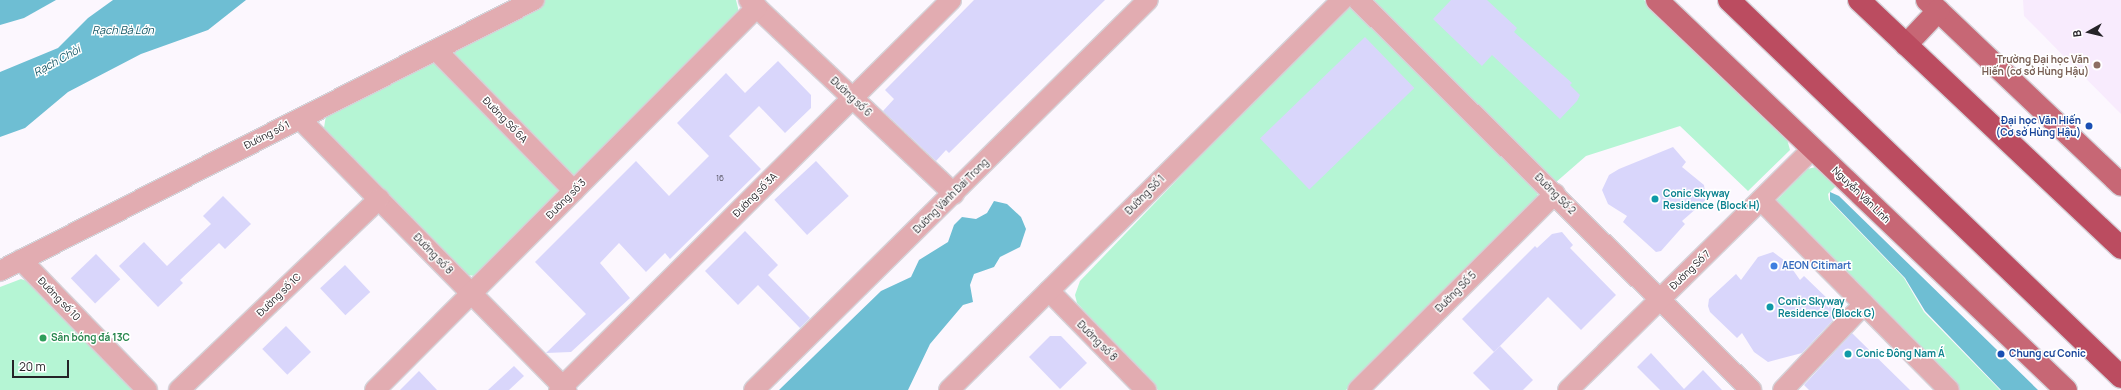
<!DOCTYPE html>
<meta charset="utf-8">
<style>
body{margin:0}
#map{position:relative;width:2121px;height:390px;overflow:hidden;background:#fcf7fe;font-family:Manrope,sans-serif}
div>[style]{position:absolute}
.built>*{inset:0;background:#f8ebfd}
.green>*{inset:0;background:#b5f5d4}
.water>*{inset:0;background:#6ebed3}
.building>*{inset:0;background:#d9d6fb;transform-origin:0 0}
.roads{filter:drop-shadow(1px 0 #d5d1d7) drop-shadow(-1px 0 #d5d1d7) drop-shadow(0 1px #d5d1d7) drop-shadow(0 -1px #d5d1d7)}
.minor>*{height:20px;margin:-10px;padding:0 10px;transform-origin:10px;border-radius:10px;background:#e2acb1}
.major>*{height:22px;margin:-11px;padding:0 11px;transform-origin:11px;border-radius:11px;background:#c76775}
.highway>*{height:22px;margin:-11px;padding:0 11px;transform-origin:11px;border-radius:11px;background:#bb4c60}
.dots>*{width:11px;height:11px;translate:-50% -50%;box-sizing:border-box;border:2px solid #fff;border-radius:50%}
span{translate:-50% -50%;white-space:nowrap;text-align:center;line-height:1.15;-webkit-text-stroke:3px #fff;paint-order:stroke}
.number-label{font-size:8px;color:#52505c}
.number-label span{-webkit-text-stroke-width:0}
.education-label{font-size:10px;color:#785e54;font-weight:700}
.right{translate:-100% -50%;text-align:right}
.street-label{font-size:10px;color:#252327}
.transit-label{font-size:10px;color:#164399;font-weight:700}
.left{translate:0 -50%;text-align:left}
.culture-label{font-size:10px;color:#0d838f;font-weight:700}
.shop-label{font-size:10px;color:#366cbe;font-weight:700}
.leisure-label{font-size:10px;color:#27864d;font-weight:700}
.water-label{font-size:11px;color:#135765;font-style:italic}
.north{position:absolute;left:2069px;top:12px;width:40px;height:40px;-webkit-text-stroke:3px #fff;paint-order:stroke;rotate:262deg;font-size:11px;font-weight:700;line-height:16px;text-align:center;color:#252327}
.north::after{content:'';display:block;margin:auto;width:14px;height:18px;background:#252327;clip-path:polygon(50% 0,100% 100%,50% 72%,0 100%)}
.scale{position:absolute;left:12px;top:360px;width:57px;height:18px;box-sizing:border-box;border:2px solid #252327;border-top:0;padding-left:5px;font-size:12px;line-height:14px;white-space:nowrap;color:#252327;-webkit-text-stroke:3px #fff;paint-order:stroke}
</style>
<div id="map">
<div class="built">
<i style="clip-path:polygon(2023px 0,2121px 0,2121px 114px,2024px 16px)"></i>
</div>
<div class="green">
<i style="clip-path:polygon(544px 0,736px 0,738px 8px,738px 14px,578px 174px,573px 174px,567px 173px,453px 56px,457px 44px)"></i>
<i style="clip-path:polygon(1375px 0,1644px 0,1787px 139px,1790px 150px,1748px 191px,1680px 126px,1586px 156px,1555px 183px,1376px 5px)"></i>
<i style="clip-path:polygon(1347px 7px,1353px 9px,1538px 191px,1537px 201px,1346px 390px,1158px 390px,1077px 303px,1075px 295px,1080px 281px,1335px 15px)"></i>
<i style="clip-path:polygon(432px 62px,438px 64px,558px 187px,559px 191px,477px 276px,465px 275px,325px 134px,324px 128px,326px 115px)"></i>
<i style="clip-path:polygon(1816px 167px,1836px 186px,1828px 194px,1829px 200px,1904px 278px,1924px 312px,2000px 390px,1960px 390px,1775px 202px,1807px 169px)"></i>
<i style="clip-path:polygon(21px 279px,27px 281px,137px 390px,0 390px,0 287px)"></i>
</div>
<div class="water">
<i style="clip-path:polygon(0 0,56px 0,24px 18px,0 25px)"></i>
<i style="clip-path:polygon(113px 0,246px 0,208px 30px,141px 54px,68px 92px,25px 128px,0 137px,0 72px,58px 48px,88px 18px)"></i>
<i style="clip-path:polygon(1830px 192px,1839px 196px,2038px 390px,2001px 390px,1925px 311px,1905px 278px,1830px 200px)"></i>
<i style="clip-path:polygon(994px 201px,1007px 204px,1021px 217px,1026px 229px,1020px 247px,1000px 257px,994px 267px,974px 274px,970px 285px,973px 302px,963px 305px,930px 344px,908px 390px,779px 390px,881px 291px,911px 277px,919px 260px,948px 242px,954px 225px,962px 217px,976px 219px,987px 213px)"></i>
</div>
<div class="building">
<i style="clip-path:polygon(974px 0,1105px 0,949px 153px,946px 150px,936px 161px,883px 111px,894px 99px,885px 90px)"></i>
<i style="clip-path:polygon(1451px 0,1487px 0,1517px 28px,1514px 32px,1572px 83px,1570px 85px,1580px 95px,1577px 101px,1560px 119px,1492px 55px,1482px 66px,1433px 19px)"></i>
<i style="left:1365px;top:37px;width:71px;height:146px;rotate:46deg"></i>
<i style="clip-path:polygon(778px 61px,811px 95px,811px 108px,785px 133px,759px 106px,729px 136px,761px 169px,670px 259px,665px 253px,646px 272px,619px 243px,600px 263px,630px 298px,571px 352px,546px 353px,586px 314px,535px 262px,636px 161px,669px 196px,709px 156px,677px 123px,726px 73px,745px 93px)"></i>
<i style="clip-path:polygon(1673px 147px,1686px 162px,1682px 167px,1704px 185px,1706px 200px,1682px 221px,1685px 224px,1661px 251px,1656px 252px,1623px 222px,1627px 216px,1608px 204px,1602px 190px,1609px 175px,1619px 169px)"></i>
<i style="left:816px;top:161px;width:48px;height:57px;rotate:47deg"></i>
<i style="clip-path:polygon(223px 196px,251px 224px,225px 249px,219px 243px,180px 280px,183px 283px,158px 307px,119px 266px,144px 242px,167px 266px,211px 224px,203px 216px)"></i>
<i style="clip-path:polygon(745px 231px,778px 265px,768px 275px,810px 318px,800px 328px,758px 285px,738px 305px,705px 271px)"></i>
<i style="clip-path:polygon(1562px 232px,1573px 245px,1570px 248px,1616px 295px,1581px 330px,1548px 297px,1494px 352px,1462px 319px,1535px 246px,1537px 248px,1552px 234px)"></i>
<i style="clip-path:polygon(1773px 252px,1788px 263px,1800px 280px,1804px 276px,1832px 303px,1836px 317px,1802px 353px,1768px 362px,1754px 352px,1742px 333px,1737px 338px,1710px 312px,1708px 306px,1709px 299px,1736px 274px,1741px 280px,1758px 257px)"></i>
<i style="left:96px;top:254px;width:35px;height:35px;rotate:46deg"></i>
<i style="left:345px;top:265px;width:37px;height:34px;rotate:47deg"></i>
<i style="left:286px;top:326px;width:36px;height:33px;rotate:46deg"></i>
<i style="clip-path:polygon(1852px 333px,1856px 337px,1910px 390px,1809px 390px,1804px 385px)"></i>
<i style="clip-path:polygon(1050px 336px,1061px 336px,1087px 363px,1060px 389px,1029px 357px)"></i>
<i style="clip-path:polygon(1500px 346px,1533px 380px,1523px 390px,1490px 390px,1473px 373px)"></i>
<i style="clip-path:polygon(1651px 353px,1684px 389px,1703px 370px,1722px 390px,1660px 390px,1637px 367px)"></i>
<i style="clip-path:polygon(514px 366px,524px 376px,509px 390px,488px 390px)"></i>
<i style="clip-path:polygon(419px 371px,437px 390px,400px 390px)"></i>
</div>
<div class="roads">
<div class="minor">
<i style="left:749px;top:0;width:282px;rotate:43.4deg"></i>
<i style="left:1358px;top:0;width:554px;rotate:44.78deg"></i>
<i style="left:436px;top:50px;width:197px;rotate:45.6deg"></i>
<i style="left:300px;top:119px;width:380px;rotate:45.5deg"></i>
<i style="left:1761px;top:200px;width:267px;rotate:45.3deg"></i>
<i style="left:21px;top:260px;width:181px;rotate:45.9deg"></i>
<i style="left:0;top:271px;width:599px;rotate:-26.91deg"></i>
<i style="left:1049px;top:291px;width:139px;rotate:45.6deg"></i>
<i style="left:179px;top:390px;width:277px;rotate:-43.7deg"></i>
<i style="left:375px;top:390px;width:541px;rotate:-45.07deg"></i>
<i style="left:559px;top:390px;width:553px;rotate:-44.85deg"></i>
<i style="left:754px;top:390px;width:554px;rotate:-44.71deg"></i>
<i style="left:949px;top:390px;width:554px;rotate:-44.78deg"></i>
<i style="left:1358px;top:390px;width:278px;rotate:-44.9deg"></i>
<i style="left:1568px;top:390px;width:343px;rotate:-44.6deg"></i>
<i style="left:1783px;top:390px;width:118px;rotate:-46.7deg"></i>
</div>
<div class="major">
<i style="left:1657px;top:0;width:565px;rotate:43.64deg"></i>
<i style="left:1927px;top:0;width:268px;rotate:43.6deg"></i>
<i style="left:1906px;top:45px;width:47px;rotate:-46.7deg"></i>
</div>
<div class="highway">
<i style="left:1729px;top:0;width:544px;rotate:43.88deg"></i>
<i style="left:1859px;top:0;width:361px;rotate:43.4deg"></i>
</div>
</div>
<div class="dots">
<i style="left:2097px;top:65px;background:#8d6e63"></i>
<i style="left:2089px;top:126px;background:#1a4fb4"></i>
<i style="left:1655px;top:199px;background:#0f9aa8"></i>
<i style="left:1774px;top:266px;background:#3f7fe0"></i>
<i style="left:1770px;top:307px;background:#0f9aa8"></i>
<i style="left:43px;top:338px;background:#2e9e5b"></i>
<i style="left:1848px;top:354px;background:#0f9aa8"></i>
<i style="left:2001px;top:354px;background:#1a4fb4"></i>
</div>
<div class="number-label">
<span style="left:720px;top:178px">16</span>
</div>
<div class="education-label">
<span class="right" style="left:2089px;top:65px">Trường Đại học Văn<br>Hiến (cơ sở Hùng Hậu)</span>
</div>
<div class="street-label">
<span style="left:851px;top:97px;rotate:43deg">Đường số 6</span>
<span style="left:505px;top:120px;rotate:46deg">Đường Số 6A</span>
<span style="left:267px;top:135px;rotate:-27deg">Đường số 1</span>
<span style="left:1555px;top:194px;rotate:45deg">Đường Số 2</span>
<span style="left:755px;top:195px;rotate:-45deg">Đường số 3A</span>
<span style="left:1145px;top:195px;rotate:-45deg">Đường Số 1</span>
<span style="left:1861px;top:195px;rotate:44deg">Nguyễn Văn Linh</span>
<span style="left:951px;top:196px;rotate:-45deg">Đường Vành Đai Trong</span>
<span style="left:566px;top:199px;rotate:-45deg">Đường số 3</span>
<span style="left:433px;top:254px;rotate:46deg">Đường số 8</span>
<span style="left:1690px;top:270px;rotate:-44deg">Đường Số 7</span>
<span style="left:1456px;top:292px;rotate:-45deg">Đường Số 5</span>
<span style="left:279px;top:295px;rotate:-44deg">Đường số 1C</span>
<span style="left:59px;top:299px;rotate:46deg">Đường số 10</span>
<span style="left:1097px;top:341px;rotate:45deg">Đường số 8</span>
</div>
<div class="transit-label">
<span class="right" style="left:2081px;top:126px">Đại học Văn Hiến<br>(Cơ sở Hùng Hậu)</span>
<span class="left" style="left:2009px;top:354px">Chung cư Conic</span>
</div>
<div class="culture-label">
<span class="left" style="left:1663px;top:199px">Conic Skyway<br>Residence (Block H)</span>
<span class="left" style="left:1778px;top:307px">Conic Skyway<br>Residence (Block G)</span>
<span class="left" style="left:1856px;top:354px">Conic Đông Nam Á</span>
</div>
<div class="shop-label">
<span class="left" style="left:1782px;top:266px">AEON Citimart</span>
</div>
<div class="leisure-label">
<span class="left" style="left:51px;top:338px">Sân bóng đá 13C</span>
</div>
<div class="water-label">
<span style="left:123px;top:30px">Rạch Bà Lớn</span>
<span style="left:57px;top:61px;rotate:-29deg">Rạch Chòi</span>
</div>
<div class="north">B</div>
<div class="scale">20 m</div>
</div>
